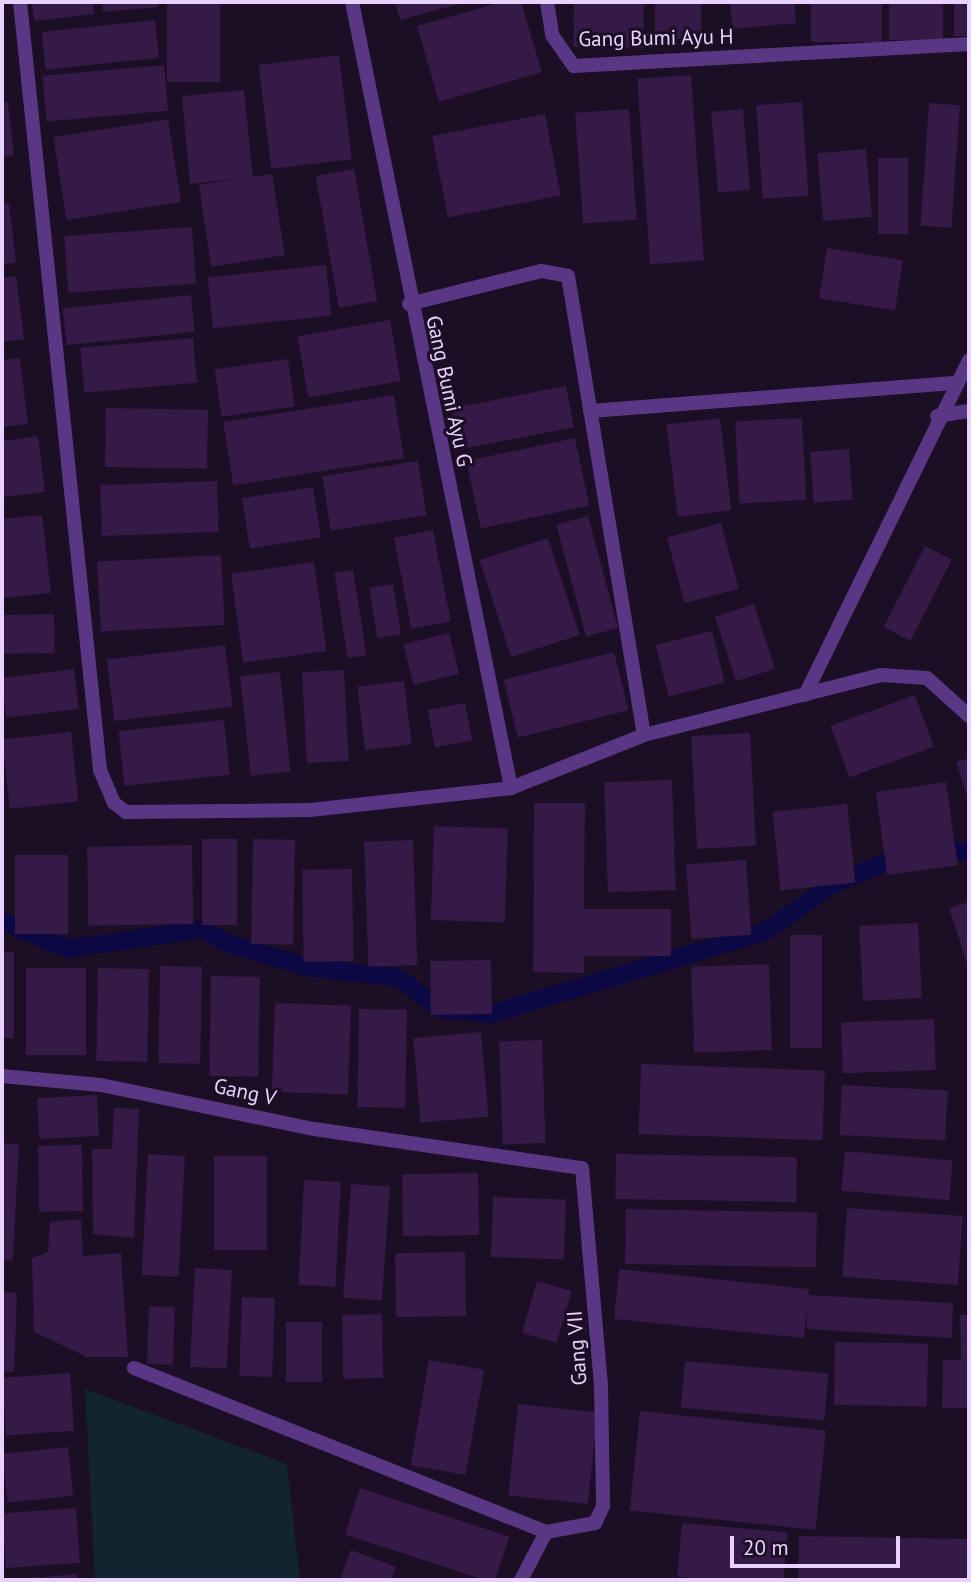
<!DOCTYPE html>
<style>
body{margin:0}
#map{position:relative;width:971px;height:1582px;overflow:hidden;background:#1b0e25;font-family:"PT Sans",sans-serif}
div>[style]{position:absolute}
.green>*{inset:0;background:#11242f}
.stream>*{height:18px;margin:-9px;padding:0 9px;transform-origin:9px;border-radius:9px;background:#0b0844}
.building>*{inset:0;background:#351947;transform-origin:0 0}
.street>*{height:14px;margin:-7px;padding:0 7px;transform-origin:7px;border-radius:7px;background:#5a3785}
span{translate:-50% -50%;white-space:nowrap;text-align:center;line-height:1.15;-webkit-text-stroke:6px #1b0e25;paint-order:stroke}
.street-label{font-size:21px;color:#ead2ff}
.frame{position:absolute;inset:0;border:4px solid #ead2ff;pointer-events:none}
.scale{position:absolute;left:730px;top:1536px;width:170px;height:32px;box-sizing:border-box;border:4px solid #ead2ff;border-top:0;padding-left:9px;font-size:21px;line-height:24px;white-space:nowrap;color:#ead2ff;-webkit-text-stroke:5px #1b0e25;paint-order:stroke}
</style>
<div id="map">
<div class="green">
<i style="clip-path:polygon(85px 1389px,287px 1464px,300px 1580px,95px 1580px)"></i>
</div>
<div class="stream">
<i style="left:934px;top:852px;width:35px;rotate:-2deg"></i>
<i style="left:2px;top:921px;width:71px;rotate:23.3deg"></i>
<i style="left:67px;top:949px;width:138px;rotate:-8.3deg"></i>
<i style="left:204px;top:929px;width:26px;rotate:32deg"></i>
<i style="left:226px;top:943px;width:84px;rotate:16.5deg"></i>
<i style="left:307px;top:967px;width:93px;rotate:6.8deg"></i>
<i style="left:399px;top:978px;width:51px;rotate:37.1deg"></i>
<i style="left:440px;top:1009px;width:51px;rotate:5.6deg"></i>
<i style="left:491px;top:1014px;width:286px;rotate:-16.7deg"></i>
<i style="left:765px;top:932px;width:82px;rotate:-35deg"></i>
<i style="left:832px;top:885px;width:80px;rotate:-22.7deg"></i>
</div>
<div class="building">
<i style="clip-path:polygon(32px 2px,93px 2px,94px 14px,34px 21px)"></i>
<i style="clip-path:polygon(102px 2px,157px 2px,158px 7px,103px 12px)"></i>
<i style="left:167px;top:2px;width:53px;height:80px"></i>
<i style="clip-path:polygon(395px 2px,463px 2px,463px 3px,400px 20px)"></i>
<i style="clip-path:polygon(502px 2px,521px 2px,542px 72px,439px 102px,417px 26px)"></i>
<i style="left:574px;top:2px;width:70px;height:45px;rotate:1deg"></i>
<i style="left:655px;top:2px;width:46px;height:37px"></i>
<i style="clip-path:polygon(730px 2px,794px 2px,796px 23px,733px 29px)"></i>
<i style="left:811px;top:2px;width:71px;height:40px"></i>
<i style="left:889px;top:2px;width:54px;height:38px"></i>
<i style="left:954px;top:2px;width:15px;height:34px"></i>
<i style="left:155px;top:20px;width:38px;height:114px;rotate:84deg"></i>
<i style="left:339px;top:55px;width:105px;height:81px;rotate:83deg"></i>
<i style="left:164px;top:65px;width:46px;height:122px;rotate:85deg"></i>
<i style="left:691px;top:75px;width:186px;height:54px;rotate:86deg"></i>
<i style="clip-path:polygon(244px 90px,253px 177px,272px 174px,285px 255px,211px 267px,199px 185px,243px 178px,190px 184px,182px 96px)"></i>
<i style="clip-path:polygon(8px 102px,14px 155px,2px 157px,2px 103px)"></i>
<i style="left:802px;top:102px;width:94px;height:46px;rotate:86deg"></i>
<i style="left:929px;top:103px;width:31px;height:123px;rotate:4deg"></i>
<i style="left:629px;top:109px;width:111px;height:54px;rotate:86deg"></i>
<i style="left:743px;top:109px;width:81px;height:32px;rotate:85deg"></i>
<i style="left:545px;top:114px;width:83px;height:115px;rotate:79deg"></i>
<i style="left:168px;top:119px;width:84px;height:116px;rotate:81deg"></i>
<i style="left:866px;top:149px;width:68px;height:49px;rotate:85deg"></i>
<i style="left:878px;top:158px;width:30px;height:76px"></i>
<i style="left:354px;top:169px;width:134px;height:39px;rotate:80deg"></i>
<i style="clip-path:polygon(9px 203px,16px 263px,2px 264px,2px 204px)"></i>
<i style="left:192px;top:227px;width:57px;height:128px;rotate:86deg"></i>
<i style="left:827px;top:248px;width:77px;height:51px;rotate:9deg"></i>
<i style="left:326px;top:265px;width:51px;height:119px;rotate:84deg"></i>
<i style="clip-path:polygon(16px 276px,24px 339px,2px 342px,2px 278px)"></i>
<i style="left:191px;top:295px;width:37px;height:129px;rotate:84deg"></i>
<i style="left:390px;top:320px;width:62px;height:94px;rotate:80deg"></i>
<i style="left:193px;top:338px;width:45px;height:113px;rotate:85deg"></i>
<i style="clip-path:polygon(20px 358px,28px 424px,2px 427px,2px 360px)"></i>
<i style="left:288px;top:359px;width:48px;height:74px;rotate:82deg"></i>
<i style="left:566px;top:386px;width:42px;height:117px;rotate:79deg"></i>
<i style="left:394px;top:395px;width:64px;height:173px;rotate:81deg"></i>
<i style="left:106px;top:408px;width:102px;height:59px;rotate:1deg"></i>
<i style="left:720px;top:418px;width:93px;height:54px;rotate:83deg"></i>
<i style="left:802px;top:418px;width:82px;height:67px;rotate:87deg"></i>
<i style="clip-path:polygon(38px 436px,45px 492px,2px 497px,2px 441px)"></i>
<i style="left:575px;top:438px;width:69px;height:111px;rotate:78deg"></i>
<i style="left:849px;top:449px;width:51px;height:39px;rotate:86deg"></i>
<i style="left:418px;top:461px;width:55px;height:97px;rotate:81deg"></i>
<i style="left:217px;top:481px;width:51px;height:117px;rotate:88deg"></i>
<i style="left:313px;top:487px;width:51px;height:72px;rotate:81deg"></i>
<i style="clip-path:polygon(42px 515px,51px 593px,2px 598px,2px 519px)"></i>
<i style="left:588px;top:516px;width:116px;height:33px;rotate:75deg"></i>
<i style="left:721px;top:523px;width:68px;height:56px;rotate:75deg"></i>
<i style="left:433px;top:530px;width:93px;height:40px;rotate:79deg"></i>
<i style="left:548px;top:538px;width:102px;height:72px;rotate:72deg"></i>
<i style="left:925px;top:546px;width:30px;height:91px;rotate:27deg"></i>
<i style="left:221px;top:555px;width:70px;height:124px;rotate:87deg"></i>
<i style="left:314px;top:562px;width:90px;height:84px;rotate:82deg"></i>
<i style="left:353px;top:570px;width:86px;height:19px;rotate:81deg"></i>
<i style="left:393px;top:584px;width:51px;height:24px;rotate:81deg"></i>
<i style="left:754px;top:604px;width:68px;height:41px;rotate:72deg"></i>
<i style="left:54px;top:614px;width:39px;height:52px;rotate:89deg"></i>
<i style="left:712px;top:631px;width:53px;height:58px;rotate:76deg"></i>
<i style="left:449px;top:633px;width:42px;height:47px;rotate:76deg"></i>
<i style="left:225px;top:645px;width:62px;height:119px;rotate:83deg"></i>
<i style="left:614px;top:652px;width:60px;height:114px;rotate:76deg"></i>
<i style="left:74px;top:669px;width:40px;height:73px;rotate:83deg"></i>
<i style="left:344px;top:670px;width:91px;height:42px;rotate:87deg"></i>
<i style="left:280px;top:672px;width:100px;height:40px;rotate:84deg"></i>
<i style="left:404px;top:681px;width:64px;height:47px;rotate:83deg"></i>
<i style="left:915px;top:695px;width:55px;height:90px;rotate:70deg"></i>
<i style="left:465px;top:703px;width:38px;height:38px;rotate:79deg"></i>
<i style="left:224px;top:720px;width:55px;height:106px;rotate:84deg"></i>
<i style="left:71px;top:732px;width:70px;height:69px;rotate:84deg"></i>
<i style="left:750px;top:733px;width:113px;height:59px;rotate:87deg"></i>
<i style="clip-path:polygon(969px 758px,969px 801px,956px 762px)"></i>
<i style="left:672px;top:780px;width:110px;height:68px;rotate:88deg"></i>
<i style="left:946px;top:782px;width:84px;height:71px;rotate:82deg"></i>
<i style="clip-path:polygon(534px 803px,585px 803px,584px 909px,671px 909px,671px 956px,584px 956px,584px 973px,533px 972px)"></i>
<i style="left:847px;top:804px;width:79px;height:75px;rotate:84deg"></i>
<i style="left:434px;top:826px;width:74px;height:94px;rotate:2deg"></i>
<i style="left:202px;top:839px;width:35px;height:86px"></i>
<i style="left:253px;top:839px;width:42px;height:105px;rotate:1deg"></i>
<i style="left:413px;top:840px;width:125px;height:49px;rotate:88deg"></i>
<i style="left:192px;top:845px;width:79px;height:105px;rotate:89deg"></i>
<i style="left:68px;top:855px;width:79px;height:53px;rotate:90deg"></i>
<i style="left:746px;top:860px;width:75px;height:60px;rotate:86deg"></i>
<i style="left:352px;top:869px;width:92px;height:50px;rotate:89deg"></i>
<i style="clip-path:polygon(969px 902px,969px 969px,949px 908px)"></i>
<i style="left:918px;top:923px;width:75px;height:59px;rotate:87deg"></i>
<i style="left:790px;top:935px;width:32px;height:113px"></i>
<i style="left:2px;top:952px;width:12px;height:86px"></i>
<i style="left:491px;top:960px;width:54px;height:61px;rotate:89deg"></i>
<i style="left:769px;top:964px;width:86px;height:78px;rotate:88deg"></i>
<i style="left:160px;top:966px;width:42px;height:97px;rotate:1deg"></i>
<i style="left:86px;top:968px;width:87px;height:60px;rotate:90deg"></i>
<i style="left:98px;top:968px;width:51px;height:93px;rotate:1deg"></i>
<i style="left:211px;top:976px;width:49px;height:100px;rotate:1deg"></i>
<i style="left:275px;top:1003px;width:76px;height:89px;rotate:2deg"></i>
<i style="left:359px;top:1009px;width:48px;height:98px;rotate:1deg"></i>
<i style="left:934px;top:1019px;width:51px;height:93px;rotate:88deg"></i>
<i style="left:481px;top:1032px;width:85px;height:68px;rotate:85deg"></i>
<i style="left:542px;top:1040px;width:103px;height:43px;rotate:88deg"></i>
<i style="left:641px;top:1064px;width:184px;height:70px;rotate:2deg"></i>
<i style="left:842px;top:1085px;width:106px;height:50px;rotate:3deg"></i>
<i style="left:97px;top:1095px;width:41px;height:60px;rotate:87deg"></i>
<i style="clip-path:polygon(114px 1108px,139px 1109px,134px 1238px,93px 1234px,92px 1149px,112px 1149px)"></i>
<i style="left:2px;top:1143px;width:17px;height:117px;rotate:3deg"></i>
<i style="left:82px;top:1145px;width:66px;height:44px;rotate:89deg"></i>
<i style="left:845px;top:1151px;width:108px;height:40px;rotate:5deg"></i>
<i style="left:148px;top:1154px;width:37px;height:121px;rotate:3deg"></i>
<i style="left:616px;top:1154px;width:181px;height:45px;rotate:1deg"></i>
<i style="left:214px;top:1156px;width:53px;height:94px"></i>
<i style="left:478px;top:1173px;width:62px;height:76px;rotate:89deg"></i>
<i style="left:304px;top:1180px;width:37px;height:105px;rotate:3deg"></i>
<i style="left:351px;top:1184px;width:39px;height:114px;rotate:4deg"></i>
<i style="left:493px;top:1197px;width:73px;height:60px;rotate:2deg"></i>
<i style="left:847px;top:1208px;width:116px;height:69px;rotate:4deg"></i>
<i style="left:626px;top:1209px;width:191px;height:55px;rotate:1deg"></i>
<i style="clip-path:polygon(81px 1219px,83px 1256px,121px 1253px,128px 1357px,87px 1357px,34px 1332px,32px 1258px,48px 1252px,50px 1222px)"></i>
<i style="left:465px;top:1252px;width:64px;height:70px;rotate:89deg"></i>
<i style="left:195px;top:1268px;width:37px;height:99px;rotate:3deg"></i>
<i style="clip-path:polygon(619px 1269px,809px 1289px,808px 1295px,953px 1303px,952px 1338px,807px 1329px,807px 1310px,804px 1338px,614px 1319px)"></i>
<i style="left:537px;top:1281px;width:36px;height:54px;rotate:16deg"></i>
<i style="clip-path:polygon(2px 1292px,17px 1293px,14px 1372px,2px 1371px)"></i>
<i style="left:242px;top:1297px;width:33px;height:79px;rotate:2deg"></i>
<i style="left:149px;top:1306px;width:26px;height:58px;rotate:2deg"></i>
<i style="left:382px;top:1314px;width:64px;height:40px;rotate:89deg"></i>
<i style="clip-path:polygon(960px 1315px,969px 1315px,969px 1408px,942px 1408px,943px 1360px,961px 1360px)"></i>
<i style="left:286px;top:1322px;width:36px;height:60px"></i>
<i style="left:835px;top:1342px;width:93px;height:63px;rotate:1deg"></i>
<i style="left:429px;top:1360px;width:56px;height:107px;rotate:10deg"></i>
<i style="left:685px;top:1361px;width:144px;height:47px;rotate:5deg"></i>
<i style="left:70px;top:1373px;width:58px;height:68px;rotate:86deg"></i>
<i style="left:518px;top:1404px;width:80px;height:92px;rotate:6deg"></i>
<i style="left:640px;top:1411px;width:187px;height:100px;rotate:6deg"></i>
<i style="left:68px;top:1447px;width:49px;height:66px;rotate:84deg"></i>
<i style="left:360px;top:1488px;width:157px;height:49px;rotate:18deg"></i>
<i style="left:76px;top:1508px;width:55px;height:74px;rotate:86deg"></i>
<i style="left:682px;top:1523px;width:106px;height:54px;rotate:5deg"></i>
<i style="left:799px;top:1536px;width:170px;height:44px;rotate:1deg"></i>
<i style="clip-path:polygon(351px 1550px,396px 1567px,391px 1580px,340px 1580px)"></i>
<i style="clip-path:polygon(77px 1574px,78px 1580px,31px 1580px,30px 1578px)"></i>
</div>
<div class="street">
<i style="left:20px;top:2px;width:772px;rotate:84.05deg"></i>
<i style="left:100px;top:770px;width:36px;rotate:67deg"></i>
<i style="left:114px;top:803px;width:15px;rotate:37deg"></i>
<i style="left:126px;top:812px;width:184px;rotate:-0.6deg"></i>
<i style="left:310px;top:810px;width:202px;rotate:-6.2deg"></i>
<i style="left:511px;top:788px;width:143px;rotate:-21.7deg"></i>
<i style="left:644px;top:735px;width:244px;rotate:-14.2deg"></i>
<i style="left:881px;top:675px;width:46px;rotate:3.7deg"></i>
<i style="left:927px;top:678px;width:57px;rotate:42.1deg"></i>
<i style="left:352px;top:2px;width:802px;rotate:78.56deg"></i>
<i style="left:547px;top:2px;width:33px;rotate:81deg"></i>
<i style="left:552px;top:35px;width:38px;rotate:55deg"></i>
<i style="left:574px;top:66px;width:396px;rotate:-3.2deg"></i>
<i style="left:409px;top:304px;width:136px;rotate:-14deg"></i>
<i style="left:541px;top:271px;width:27px;rotate:10deg"></i>
<i style="left:568px;top:276px;width:465px;rotate:80.6deg"></i>
<i style="left:590px;top:411px;width:365px;rotate:-4.4deg"></i>
<i style="left:937px;top:416px;width:32px;rotate:-9deg"></i>
<i style="left:805px;top:695px;width:373px;rotate:-63.9deg"></i>
<i style="left:2px;top:1076px;width:99px;rotate:5.2deg"></i>
<i style="left:101px;top:1085px;width:217px;rotate:11.7deg"></i>
<i style="left:314px;top:1129px;width:271px;rotate:8.3deg"></i>
<i style="left:582px;top:1168px;width:220px;rotate:85deg"></i>
<i style="left:601px;top:1387px;width:119px;rotate:89deg"></i>
<i style="left:603px;top:1506px;width:19px;rotate:115deg"></i>
<i style="left:595px;top:1523px;width:50px;rotate:169.6deg"></i>
<i style="left:546px;top:1532px;width:54px;rotate:117.5deg"></i>
<i style="left:134px;top:1368px;width:443px;rotate:21.7deg"></i>
</div>
<div class="street-label">
<span style="left:656px;top:38px;rotate:-1deg">Gang Bumi Ayu H</span>
<span style="left:449px;top:391px;rotate:78deg">Gang Bumi Ayu G</span>
<span style="left:245px;top:1092px;rotate:12deg">Gang V</span>
<span style="left:577px;top:1348px;rotate:-94deg">Gang VII</span>
</div>
<div class="frame"></div>
<div class="scale">20 m</div>
</div>
